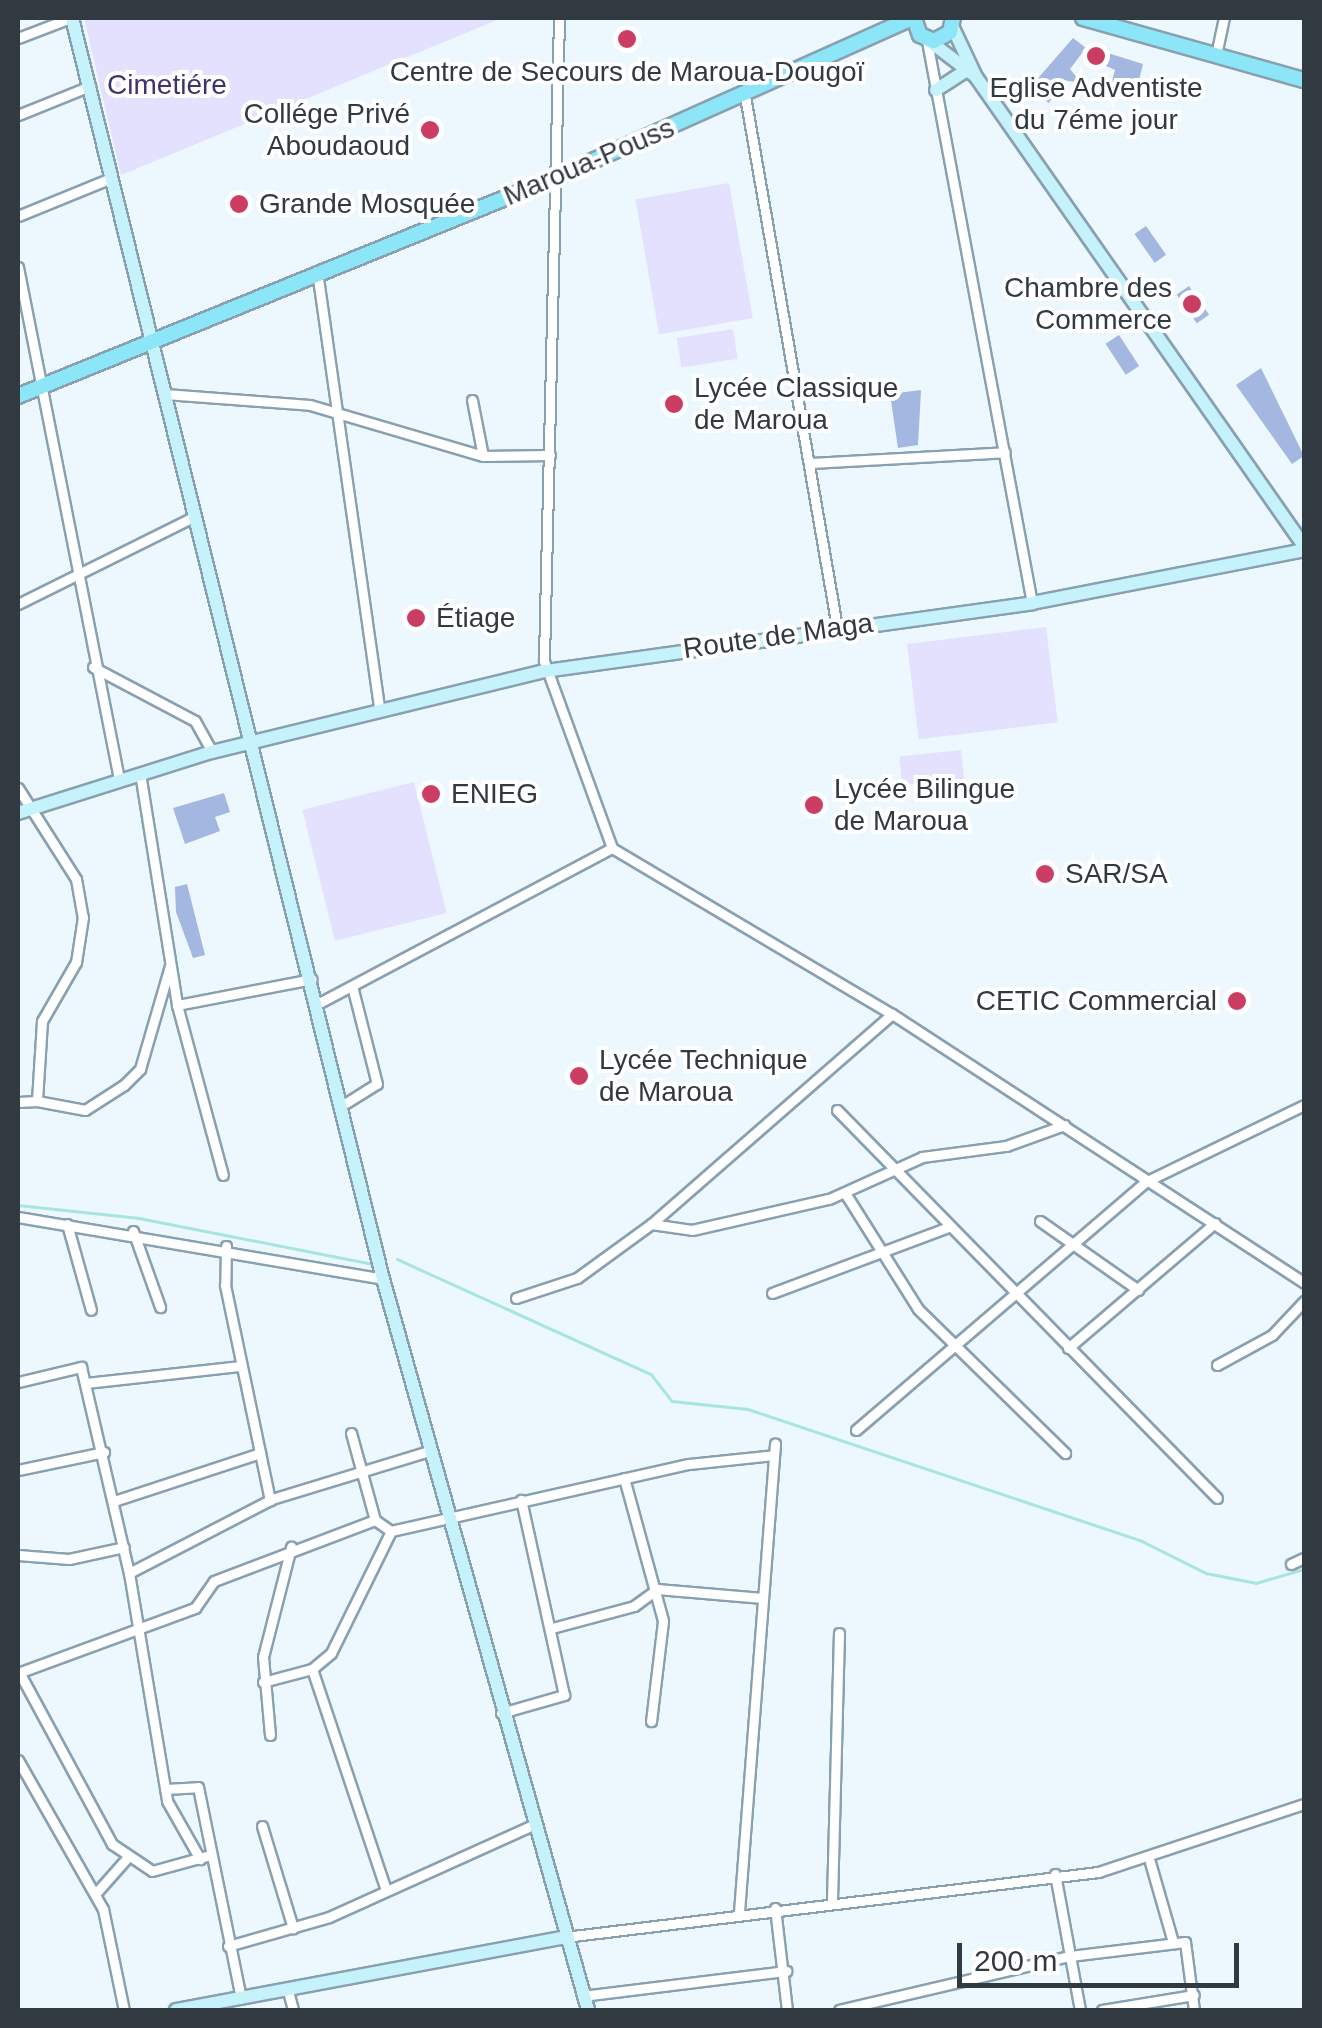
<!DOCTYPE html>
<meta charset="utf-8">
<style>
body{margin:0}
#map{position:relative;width:1322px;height:2028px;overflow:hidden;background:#edf7fe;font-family:Arial,sans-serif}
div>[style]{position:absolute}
.green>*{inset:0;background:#e4e1ff;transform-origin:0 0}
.stream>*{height:2.5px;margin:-1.25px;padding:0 1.25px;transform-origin:1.25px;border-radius:1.25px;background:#a7e6df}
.building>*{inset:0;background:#a3b7e1;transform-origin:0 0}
.roads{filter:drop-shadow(2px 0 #89a0b1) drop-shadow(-2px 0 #89a0b1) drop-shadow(0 2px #89a0b1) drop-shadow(0 -2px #89a0b1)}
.street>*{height:9px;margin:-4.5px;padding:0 4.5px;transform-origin:4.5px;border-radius:4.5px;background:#fff}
.secondary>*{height:12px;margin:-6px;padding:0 6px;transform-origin:6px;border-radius:6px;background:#c5f2fb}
.primary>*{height:14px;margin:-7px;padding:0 7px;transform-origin:7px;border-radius:7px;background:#8ce6f7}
.dots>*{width:28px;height:28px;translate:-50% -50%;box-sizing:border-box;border:5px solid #fff;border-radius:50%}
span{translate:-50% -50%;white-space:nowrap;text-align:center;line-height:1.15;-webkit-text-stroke:8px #fff;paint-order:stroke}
.poi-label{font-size:28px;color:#313a41}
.right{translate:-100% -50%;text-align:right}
.left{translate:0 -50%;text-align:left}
.park-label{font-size:28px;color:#40336b}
.street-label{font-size:28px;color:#313a41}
.frame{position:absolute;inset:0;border:20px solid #313a41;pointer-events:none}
.scale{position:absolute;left:957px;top:1943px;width:282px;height:45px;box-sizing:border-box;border:5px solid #313a41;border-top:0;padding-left:12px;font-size:30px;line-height:35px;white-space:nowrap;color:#313a41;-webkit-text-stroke:8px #fff;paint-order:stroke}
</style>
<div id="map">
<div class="green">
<i style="clip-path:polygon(84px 18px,502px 18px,121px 175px)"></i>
<i style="left:729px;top:183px;width:137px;height:95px;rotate:80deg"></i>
<i style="left:733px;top:329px;width:30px;height:57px;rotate:81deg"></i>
<i style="left:1046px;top:627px;width:96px;height:140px;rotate:83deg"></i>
<i style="left:961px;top:750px;width:29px;height:62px;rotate:84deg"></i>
<i style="left:414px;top:782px;width:135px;height:115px;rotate:76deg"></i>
</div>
<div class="stream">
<i style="left:18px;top:1205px;width:122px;rotate:6.1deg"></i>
<i style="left:139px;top:1218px;width:238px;rotate:11.1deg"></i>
<i style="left:397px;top:1259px;width:279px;rotate:24.4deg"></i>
<i style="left:651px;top:1374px;width:34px;rotate:52deg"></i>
<i style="left:672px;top:1401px;width:76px;rotate:6deg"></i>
<i style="left:748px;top:1409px;width:416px;rotate:18.5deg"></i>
<i style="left:1142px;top:1541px;width:72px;rotate:26.6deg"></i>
<i style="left:1206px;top:1573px;width:51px;rotate:11.3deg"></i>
<i style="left:1256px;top:1583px;width:50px;rotate:-16.3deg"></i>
</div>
<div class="building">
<i style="clip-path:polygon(1073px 38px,1086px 48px,1070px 69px,1081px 83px,1063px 80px,1049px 103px,1035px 94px,1039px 77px)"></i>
<i style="clip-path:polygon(1095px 49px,1143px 64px,1136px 92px,1111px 85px,1115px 70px,1089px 58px)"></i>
<i style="left:1146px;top:226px;width:35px;height:14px;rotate:55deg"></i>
<i style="left:1189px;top:286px;width:35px;height:15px;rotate:55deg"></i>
<i style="left:1119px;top:335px;width:37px;height:16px;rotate:57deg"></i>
<i style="clip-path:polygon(1261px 368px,1304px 456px,1292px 464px,1236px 385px)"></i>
<i style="clip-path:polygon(921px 390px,918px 445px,898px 448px,890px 394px)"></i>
<i style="clip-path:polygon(224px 793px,230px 812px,215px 817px,220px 831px,185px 844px,173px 808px)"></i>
<i style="clip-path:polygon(187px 884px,205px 955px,193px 958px,176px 912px,175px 887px)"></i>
</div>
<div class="roads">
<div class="street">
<i style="left:559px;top:18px;width:643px;rotate:91.34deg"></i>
<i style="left:544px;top:661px;width:199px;rotate:70deg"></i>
<i style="left:612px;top:848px;width:326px;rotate:30.7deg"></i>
<i style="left:892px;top:1014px;width:492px;rotate:33.1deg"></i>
<i style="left:18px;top:38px;width:56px;rotate:-21deg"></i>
<i style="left:927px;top:41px;width:572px;rotate:79.42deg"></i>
<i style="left:1216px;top:55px;width:38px;rotate:-78deg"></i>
<i style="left:745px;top:96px;width:539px;rotate:80.17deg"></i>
<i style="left:18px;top:115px;width:78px;rotate:-21.9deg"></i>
<i style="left:18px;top:216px;width:100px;rotate:-22.2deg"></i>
<i style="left:18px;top:267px;width:522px;rotate:78.84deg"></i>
<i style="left:317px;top:271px;width:442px;rotate:81.9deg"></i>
<i style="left:165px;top:394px;width:145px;rotate:4.3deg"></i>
<i style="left:310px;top:405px;width:180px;rotate:16.4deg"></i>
<i style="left:483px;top:456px;width:67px;rotate:-0.9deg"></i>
<i style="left:472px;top:400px;width:57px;rotate:78.9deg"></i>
<i style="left:811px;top:463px;width:194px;rotate:-3.2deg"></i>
<i style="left:18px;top:604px;width:198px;rotate:-26.4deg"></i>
<i style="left:93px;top:667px;width:115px;rotate:27.9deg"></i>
<i style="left:195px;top:721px;width:35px;rotate:61deg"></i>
<i style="left:140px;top:773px;width:235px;rotate:80.9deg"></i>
<i style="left:177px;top:1005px;width:176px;rotate:74.9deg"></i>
<i style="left:18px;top:788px;width:108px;rotate:57.5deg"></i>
<i style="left:76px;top:879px;width:39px;rotate:80deg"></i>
<i style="left:83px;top:917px;width:46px;rotate:98.8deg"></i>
<i style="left:76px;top:962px;width:68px;rotate:120deg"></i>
<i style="left:42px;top:1021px;width:80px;rotate:93.6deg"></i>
<i style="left:37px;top:1101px;width:19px;rotate:177deg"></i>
<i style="left:321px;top:1002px;width:329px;rotate:-27.9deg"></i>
<i style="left:177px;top:1005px;width:137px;rotate:-10.9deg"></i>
<i style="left:892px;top:1014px;width:320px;rotate:138.9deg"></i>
<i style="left:651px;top:1224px;width:41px;rotate:8.3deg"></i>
<i style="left:692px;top:1230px;width:140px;rotate:-12.8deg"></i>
<i style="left:829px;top:1199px;width:102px;rotate:-24.3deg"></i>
<i style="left:922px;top:1157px;width:85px;rotate:-7.5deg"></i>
<i style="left:1006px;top:1146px;width:62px;rotate:-19.9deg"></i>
<i style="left:37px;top:1101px;width:49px;rotate:10.6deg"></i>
<i style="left:85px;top:1110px;width:46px;rotate:-32.7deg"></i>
<i style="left:124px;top:1085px;width:23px;rotate:-45deg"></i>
<i style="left:140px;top:1069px;width:107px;rotate:-73.8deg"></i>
<i style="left:346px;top:1103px;width:36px;rotate:-32deg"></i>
<i style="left:377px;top:1084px;width:101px;rotate:-104.3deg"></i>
<i style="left:837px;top:1110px;width:543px;rotate:45.6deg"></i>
<i style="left:845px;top:1193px;width:137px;rotate:57.8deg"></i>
<i style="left:918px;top:1309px;width:206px;rotate:44.4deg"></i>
<i style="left:18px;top:1217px;width:370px;rotate:9.6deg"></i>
<i style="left:1040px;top:1221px;width:120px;rotate:35.1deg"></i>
<i style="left:67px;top:1224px;width:89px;rotate:74.4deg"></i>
<i style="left:133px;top:1231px;width:81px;rotate:70.4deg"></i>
<i style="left:226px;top:1246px;width:39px;rotate:91deg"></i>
<i style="left:225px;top:1285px;width:220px;rotate:78.2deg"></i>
<i style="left:772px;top:1293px;width:186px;rotate:-20.5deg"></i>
<i style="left:516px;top:1298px;width:64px;rotate:-18.2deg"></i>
<i style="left:577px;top:1278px;width:92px;rotate:-36.1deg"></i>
<i style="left:1068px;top:1348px;width:193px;rotate:-40.4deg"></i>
<i style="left:1217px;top:1365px;width:63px;rotate:-28.6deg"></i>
<i style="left:1272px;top:1335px;width:47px;rotate:-46.7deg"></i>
<i style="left:18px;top:1382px;width:65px;rotate:-13.4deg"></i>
<i style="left:81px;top:1367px;width:212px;rotate:76.9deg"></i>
<i style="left:129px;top:1573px;width:231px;rotate:80.5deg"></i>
<i style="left:167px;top:1801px;width:67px;rotate:60.4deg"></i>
<i style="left:86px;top:1383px;width:156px;rotate:-6.3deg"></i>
<i style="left:856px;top:1430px;width:383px;rotate:-40.6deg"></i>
<i style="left:1147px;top:1181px;width:174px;rotate:-25.8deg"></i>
<i style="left:351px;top:1433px;width:90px;rotate:74.6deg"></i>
<i style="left:375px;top:1520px;width:19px;rotate:35deg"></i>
<i style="left:18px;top:1470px;width:88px;rotate:-11.8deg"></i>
<i style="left:624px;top:1478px;width:148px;rotate:74.7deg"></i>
<i style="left:663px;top:1621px;width:101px;rotate:96.8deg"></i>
<i style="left:114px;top:1501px;width:154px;rotate:-18.2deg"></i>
<i style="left:18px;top:1555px;width:51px;rotate:4.5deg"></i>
<i style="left:69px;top:1559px;width:56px;rotate:-12.3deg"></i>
<i style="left:1291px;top:1564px;width:14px;rotate:-25deg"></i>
<i style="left:129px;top:1573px;width:161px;rotate:-27.4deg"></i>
<i style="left:272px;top:1499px;width:167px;rotate:-17deg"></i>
<i style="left:552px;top:1628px;width:85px;rotate:-15deg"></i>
<i style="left:634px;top:1606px;width:29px;rotate:-36deg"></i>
<i style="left:657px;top:1589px;width:106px;rotate:4.9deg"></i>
<i style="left:312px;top:1669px;width:233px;rotate:71.5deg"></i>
<i style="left:19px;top:1672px;width:196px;rotate:61.6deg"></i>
<i style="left:112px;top:1844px;width:48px;rotate:34deg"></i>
<i style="left:152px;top:1871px;width:57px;rotate:-15.3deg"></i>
<i style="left:18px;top:1673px;width:189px;rotate:-20.2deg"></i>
<i style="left:195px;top:1608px;width:33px;rotate:-55deg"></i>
<i style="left:214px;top:1581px;width:172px;rotate:-20.8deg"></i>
<i style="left:263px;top:1682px;width:51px;rotate:-14.9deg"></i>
<i style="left:312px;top:1669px;width:25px;rotate:-40deg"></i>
<i style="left:331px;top:1653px;width:136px;rotate:-63.8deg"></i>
<i style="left:391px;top:1531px;width:305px;rotate:-12.7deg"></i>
<i style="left:689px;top:1464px;width:85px;rotate:-6deg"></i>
<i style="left:501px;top:1713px;width:66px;rotate:-15.9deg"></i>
<i style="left:564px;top:1695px;width:200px;rotate:-102.4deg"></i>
<i style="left:270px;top:1735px;width:78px;rotate:-95.1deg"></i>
<i style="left:263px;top:1657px;width:114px;rotate:-75.7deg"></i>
<i style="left:18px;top:1760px;width:172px;rotate:60.3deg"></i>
<i style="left:103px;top:1909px;width:103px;rotate:78.3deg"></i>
<i style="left:165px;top:1789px;width:33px;rotate:-3deg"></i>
<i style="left:198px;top:1787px;width:216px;rotate:78.5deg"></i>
<i style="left:262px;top:1826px;width:107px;rotate:73.1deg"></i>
<i style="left:1150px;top:1862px;width:83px;rotate:74deg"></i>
<i style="left:1055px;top:1874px;width:138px;rotate:79.6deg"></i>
<i style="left:96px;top:1893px;width:48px;rotate:-48.4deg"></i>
<i style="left:832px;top:1900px;width:267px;rotate:-88.5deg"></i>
<i style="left:775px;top:1908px;width:103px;rotate:83.3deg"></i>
<i style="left:739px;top:1912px;width:470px;rotate:-85.6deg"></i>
<i style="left:565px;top:1937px;width:537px;rotate:-6.95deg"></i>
<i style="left:1098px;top:1872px;width:217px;rotate:-18.3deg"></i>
<i style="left:228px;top:1946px;width:105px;rotate:-16deg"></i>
<i style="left:329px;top:1917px;width:222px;rotate:-24.3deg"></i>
<i style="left:288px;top:1991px;width:20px;rotate:75deg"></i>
<i style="left:582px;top:1996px;width:206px;rotate:-7deg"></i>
<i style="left:839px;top:2010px;width:237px;rotate:-13.2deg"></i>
<i style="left:1070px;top:1956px;width:116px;rotate:-6.9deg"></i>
<i style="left:1185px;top:1942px;width:69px;rotate:82.5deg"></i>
<i style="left:1102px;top:2010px;width:93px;rotate:-9.3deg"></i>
</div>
<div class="secondary">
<i style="left:72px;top:18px;width:1299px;rotate:76.15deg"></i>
<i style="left:383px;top:1279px;width:759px;rotate:74.33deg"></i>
<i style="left:953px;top:28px;width:54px;rotate:64.9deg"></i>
<i style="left:976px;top:77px;width:572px;rotate:55.03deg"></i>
<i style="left:928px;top:40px;width:58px;rotate:37.3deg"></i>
<i style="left:936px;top:90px;width:37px;rotate:-33deg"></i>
<i style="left:18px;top:813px;width:203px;rotate:-17.5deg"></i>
<i style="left:212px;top:752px;width:343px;rotate:-13.7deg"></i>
<i style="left:545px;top:671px;width:492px;rotate:-7.9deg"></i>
<i style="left:1032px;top:603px;width:277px;rotate:-11deg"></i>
<i style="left:176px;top:2010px;width:393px;rotate:-10.6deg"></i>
</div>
<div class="primary">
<i style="left:914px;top:18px;width:18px;rotate:71deg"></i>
<i style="left:920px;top:35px;width:15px;rotate:23deg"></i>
<i style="left:934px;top:41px;width:18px;rotate:-29deg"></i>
<i style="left:950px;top:32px;width:14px;rotate:-78deg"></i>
<i style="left:1083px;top:18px;width:230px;rotate:15.7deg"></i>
<i style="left:18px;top:396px;width:576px;rotate:-22.12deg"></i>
<i style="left:552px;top:179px;width:394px;rotate:-24.1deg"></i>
</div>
</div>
<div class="dots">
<i style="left:627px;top:39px;background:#cc3d63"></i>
<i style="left:1096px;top:56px;background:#cc3d63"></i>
<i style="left:430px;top:130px;background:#cc3d63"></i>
<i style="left:239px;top:204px;background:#cc3d63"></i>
<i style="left:1192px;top:304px;background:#cc3d63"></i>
<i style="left:674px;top:404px;background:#cc3d63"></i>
<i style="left:416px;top:618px;background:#cc3d63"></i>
<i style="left:431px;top:794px;background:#cc3d63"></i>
<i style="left:814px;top:805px;background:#cc3d63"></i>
<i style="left:1045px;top:874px;background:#cc3d63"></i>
<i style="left:1237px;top:1001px;background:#cc3d63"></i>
<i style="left:579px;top:1076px;background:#cc3d63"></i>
</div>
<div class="poi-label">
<span style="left:627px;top:72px">Centre de Secours de Maroua-Dougoï</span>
<span style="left:1096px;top:104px">Eglise Adventiste<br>du 7éme jour</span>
<span class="right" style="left:410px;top:130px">Collége Privé<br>Aboudaoud</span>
<span class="left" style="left:259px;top:204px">Grande Mosquée</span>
<span class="right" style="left:1172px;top:304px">Chambre des<br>Commerce</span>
<span class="left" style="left:694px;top:404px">Lycée Classique<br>de Maroua</span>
<span class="left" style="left:436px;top:618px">Étiage</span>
<span class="left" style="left:834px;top:805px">Lycée Bilingue<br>de Maroua</span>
<span class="left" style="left:451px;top:794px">ENIEG</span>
<span class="left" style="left:1065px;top:874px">SAR/SA</span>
<span class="right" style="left:1217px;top:1001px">CETIC Commercial</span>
<span class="left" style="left:599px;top:1076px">Lycée Technique<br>de Maroua</span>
</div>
<div class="park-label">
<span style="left:167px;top:85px">Cimetiére</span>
</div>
<div class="street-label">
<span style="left:589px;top:162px;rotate:-23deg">Maroua-Pouss</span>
<span style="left:778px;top:636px;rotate:-8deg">Route de Maga</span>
</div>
<div class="frame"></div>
<div class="scale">200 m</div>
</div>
